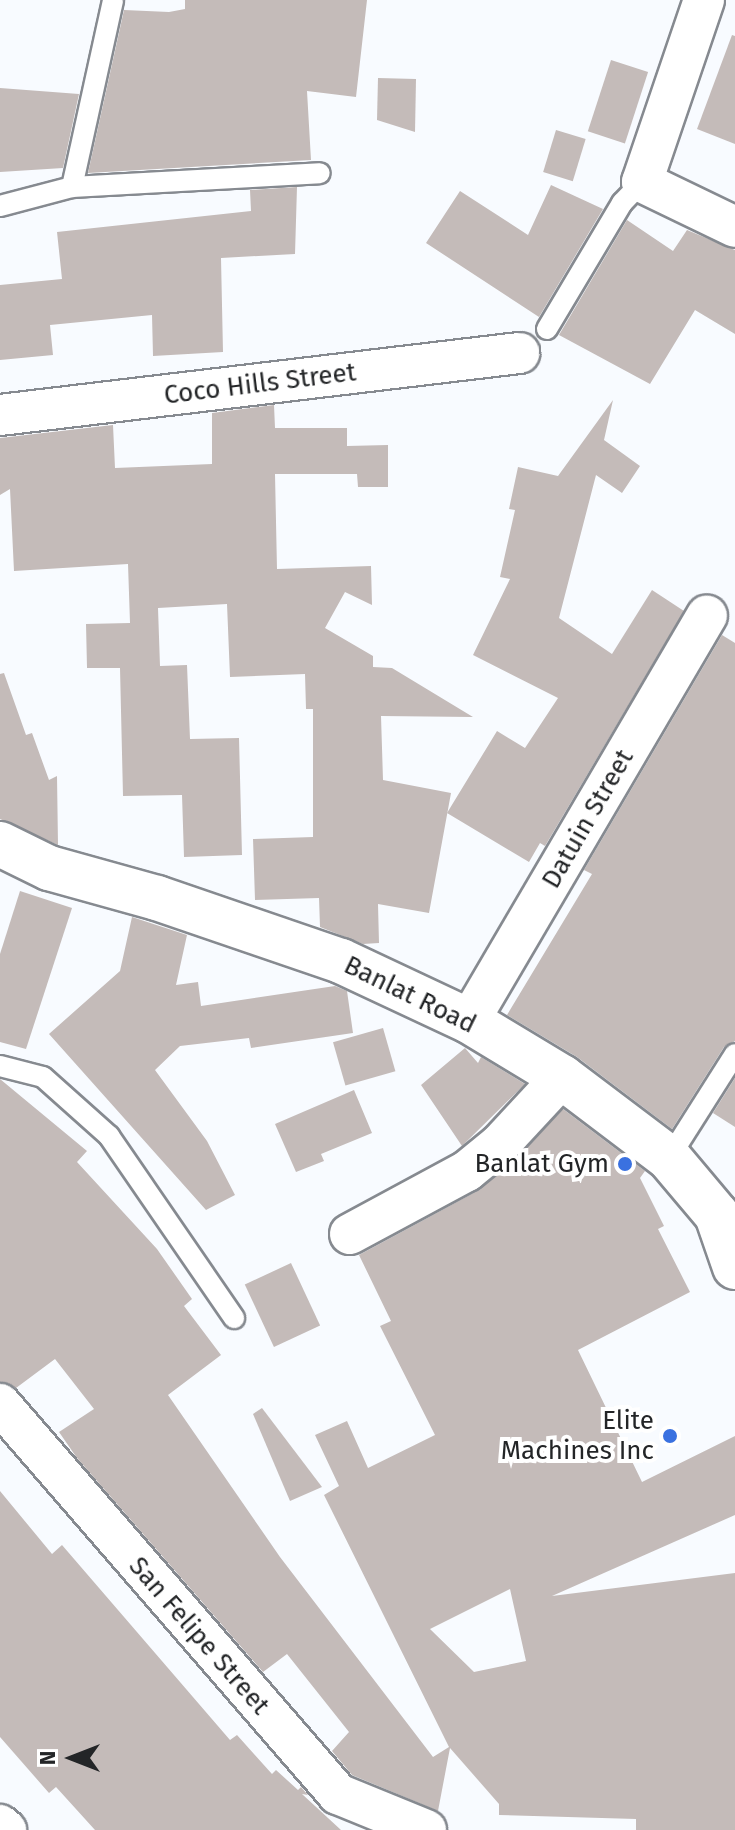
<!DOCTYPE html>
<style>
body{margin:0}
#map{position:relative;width:735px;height:1830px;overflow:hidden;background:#f8fbff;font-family:"Fira Sans",sans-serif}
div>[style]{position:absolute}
.building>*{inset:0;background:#c4bbb9;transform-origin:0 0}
.roads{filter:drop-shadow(2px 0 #868a90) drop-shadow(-2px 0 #868a90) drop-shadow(0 2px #868a90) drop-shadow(0 -2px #868a90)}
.lane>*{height:20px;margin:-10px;padding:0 10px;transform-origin:10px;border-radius:10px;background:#fff}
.street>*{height:40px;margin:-20px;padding:0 20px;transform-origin:20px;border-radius:20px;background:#fff}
.secondary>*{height:44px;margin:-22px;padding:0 22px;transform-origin:22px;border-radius:22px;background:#fff}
.dots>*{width:22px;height:22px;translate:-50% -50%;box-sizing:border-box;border:4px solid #fff;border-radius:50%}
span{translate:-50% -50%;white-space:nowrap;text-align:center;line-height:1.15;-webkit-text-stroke:8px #fff;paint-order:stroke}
.street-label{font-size:26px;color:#232527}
.poi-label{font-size:26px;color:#232527}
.right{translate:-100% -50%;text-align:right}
.north{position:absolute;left:32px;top:1718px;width:80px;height:80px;-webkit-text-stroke:6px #fff;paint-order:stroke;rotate:270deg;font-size:22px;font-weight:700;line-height:32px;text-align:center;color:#232527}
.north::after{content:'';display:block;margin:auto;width:28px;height:36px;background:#232527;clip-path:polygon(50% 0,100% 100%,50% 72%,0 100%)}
</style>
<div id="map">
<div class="building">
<i style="clip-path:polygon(185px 0,367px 0,356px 97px,307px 91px,311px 160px,88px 173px,124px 10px,169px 12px,185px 9px)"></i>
<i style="clip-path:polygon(732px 35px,735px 36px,735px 144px,697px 129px)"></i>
<i style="left:611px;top:60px;width:39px;height:75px;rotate:18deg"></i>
<i style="clip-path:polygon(378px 78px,416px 79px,415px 132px,377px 120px)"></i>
<i style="clip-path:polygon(0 88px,79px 94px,63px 168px,0 172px)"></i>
<i style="left:556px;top:130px;width:31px;height:44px;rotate:17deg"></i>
<i style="clip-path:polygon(551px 185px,603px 209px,539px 317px,426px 243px,460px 191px,528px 235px)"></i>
<i style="clip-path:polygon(297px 187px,295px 254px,221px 258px,223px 352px,153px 356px,152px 315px,50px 325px,53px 355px,0 360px,0 285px,62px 279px,57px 232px,251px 211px,250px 190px)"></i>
<i style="clip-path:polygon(627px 220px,673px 251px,687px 230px,735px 250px,735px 334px,695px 310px,650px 384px,559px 335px)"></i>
<i style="clip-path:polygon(613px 400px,604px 440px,640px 466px,622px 493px,596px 475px,559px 618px,612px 654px,652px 590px,684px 611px,545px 846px,540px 843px,529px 862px,447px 813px,497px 731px,525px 748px,558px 698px,473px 655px,510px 579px,500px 577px,515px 510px,509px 509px,518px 467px,558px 476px)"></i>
<i style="clip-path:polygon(274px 405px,275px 428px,347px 428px,347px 446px,388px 445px,388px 487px,358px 487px,357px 474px,275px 474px,277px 569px,371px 566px,372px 605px,345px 592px,325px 628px,373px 656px,373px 667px,392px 668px,473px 717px,381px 716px,383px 780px,451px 793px,429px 913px,378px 904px,379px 943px,363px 944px,320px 927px,319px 898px,255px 900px,253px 839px,313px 837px,313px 709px,306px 709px,305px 674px,230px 677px,227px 604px,158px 608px,160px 666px,187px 665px,190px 739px,239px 738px,242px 855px,184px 857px,182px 795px,123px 796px,120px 668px,87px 668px,86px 624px,130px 623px,128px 564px,14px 571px,10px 489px,0 495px,0 438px,113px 425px,115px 468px,212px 464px,212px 413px)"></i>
<i style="clip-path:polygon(722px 635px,735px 643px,735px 1041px,724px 1047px,672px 1129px,577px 1057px,507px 1015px,592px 874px,584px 870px)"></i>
<i style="clip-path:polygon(4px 673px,26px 735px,32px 733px,49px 780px,57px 776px,58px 845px,0 819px,0 674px)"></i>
<i style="clip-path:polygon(20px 891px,72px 908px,26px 1049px,0 1042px,0 954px)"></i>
<i style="clip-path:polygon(132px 917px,187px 935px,176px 985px,198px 982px,201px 1006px,335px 986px,347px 991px,353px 1033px,251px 1048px,249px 1038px,180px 1046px,155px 1070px,207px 1141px,235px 1195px,206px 1210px,49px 1034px,120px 971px)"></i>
<i style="left:383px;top:1028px;width:45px;height:52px;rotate:74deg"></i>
<i style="clip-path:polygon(465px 1048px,478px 1063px,481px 1057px,525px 1084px,462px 1146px,421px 1085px)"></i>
<i style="clip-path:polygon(735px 1078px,735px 1127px,713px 1113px)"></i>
<i style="clip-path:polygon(evenodd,0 1079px,87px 1151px,77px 1162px,157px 1249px,192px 1299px,184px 1306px,221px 1355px,168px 1395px,280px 1557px,433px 1757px,449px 1747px,324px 1495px,339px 1486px,315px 1435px,347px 1421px,368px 1468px,435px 1435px,380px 1326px,391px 1321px,359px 1255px,481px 1189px,563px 1109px,645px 1171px,640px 1178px,664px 1226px,658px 1229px,690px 1292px,578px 1350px,642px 1482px,735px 1436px,735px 1515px,552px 1596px,735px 1573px,735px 1830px,636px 1830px,636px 1819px,499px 1815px,499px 1804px,450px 1748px,438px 1811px,352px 1775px,332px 1751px,349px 1732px,287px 1654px,263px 1672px,77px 1458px,59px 1432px,94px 1409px,55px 1359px,16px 1388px,0 1382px,0 1079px,510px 1589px,526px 1661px,474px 1672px,430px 1629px,510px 1589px)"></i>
<i style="clip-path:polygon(354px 1090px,372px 1133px,321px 1154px,324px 1161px,296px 1172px,275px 1124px)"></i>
<i style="left:291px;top:1263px;width:69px;height:51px;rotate:65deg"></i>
<i style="clip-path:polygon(262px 1408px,322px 1487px,290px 1501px,253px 1414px)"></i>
<i style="clip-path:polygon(0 1491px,52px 1554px,62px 1545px,230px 1740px,237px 1735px,272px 1774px,276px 1770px,298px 1790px,301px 1787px,308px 1795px,302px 1794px,341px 1830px,95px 1830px,56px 1787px,49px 1793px,0 1737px)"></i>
</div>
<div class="roads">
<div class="lane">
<i style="left:72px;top:187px;width:191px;rotate:-77.6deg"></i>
<i style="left:0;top:206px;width:74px;rotate:-14.8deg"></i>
<i style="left:72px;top:187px;width:248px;rotate:-3.2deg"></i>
<i style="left:547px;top:329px;width:147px;rotate:-59.2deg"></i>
<i style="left:622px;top:203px;width:29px;rotate:-46deg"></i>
<i style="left:0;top:1066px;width:44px;rotate:14.3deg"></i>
<i style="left:43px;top:1077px;width:89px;rotate:41.8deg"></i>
<i style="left:109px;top:1136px;width:221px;rotate:55.5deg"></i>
<i style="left:669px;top:1158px;width:123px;rotate:-57.6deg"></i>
</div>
<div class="street">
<i style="left:704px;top:0;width:192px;rotate:108.8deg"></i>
<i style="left:642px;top:182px;width:103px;rotate:25.8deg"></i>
<i style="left:0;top:415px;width:523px;rotate:-6.81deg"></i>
<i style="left:469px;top:1021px;width:470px;rotate:-59.6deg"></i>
<i style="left:350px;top:1234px;width:133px;rotate:-28.3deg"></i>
<i style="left:467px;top:1171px;width:43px;rotate:-39.3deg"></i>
<i style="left:500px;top:1144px;width:91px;rotate:-47.2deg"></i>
<i style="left:0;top:1404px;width:516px;rotate:49.09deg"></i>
<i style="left:338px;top:1794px;width:95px;rotate:22.2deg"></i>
<i style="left:0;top:1825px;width:8px;rotate:40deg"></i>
</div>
<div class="secondary">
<i style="left:0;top:844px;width:55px;rotate:26.1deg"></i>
<i style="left:49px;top:868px;width:112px;rotate:15.5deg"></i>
<i style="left:157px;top:898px;width:194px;rotate:18.9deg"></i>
<i style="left:341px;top:961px;width:141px;rotate:25.1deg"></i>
<i style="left:469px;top:1021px;width:109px;rotate:31.1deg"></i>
<i style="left:562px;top:1077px;width:134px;rotate:37.1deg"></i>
<i style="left:669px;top:1158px;width:75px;rotate:49.9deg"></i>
<i style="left:717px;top:1215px;width:55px;rotate:70.9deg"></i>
</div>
</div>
<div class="dots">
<i style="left:625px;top:1164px;background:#3a71e0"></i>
<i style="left:670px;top:1436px;background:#3a71e0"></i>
</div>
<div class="street-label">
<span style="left:260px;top:384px;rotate:-7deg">Coco Hills Street</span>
<span style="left:588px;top:819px;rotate:-60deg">Datuin Street</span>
<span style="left:410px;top:995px;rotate:26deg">Banlat Road</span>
<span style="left:199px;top:1636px;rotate:49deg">San Felipe Street</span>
</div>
<div class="poi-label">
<span class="right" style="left:609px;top:1164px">Banlat Gym</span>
<span class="right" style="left:654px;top:1436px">Elite<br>Machines Inc</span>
</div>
<div class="north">N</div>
</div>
